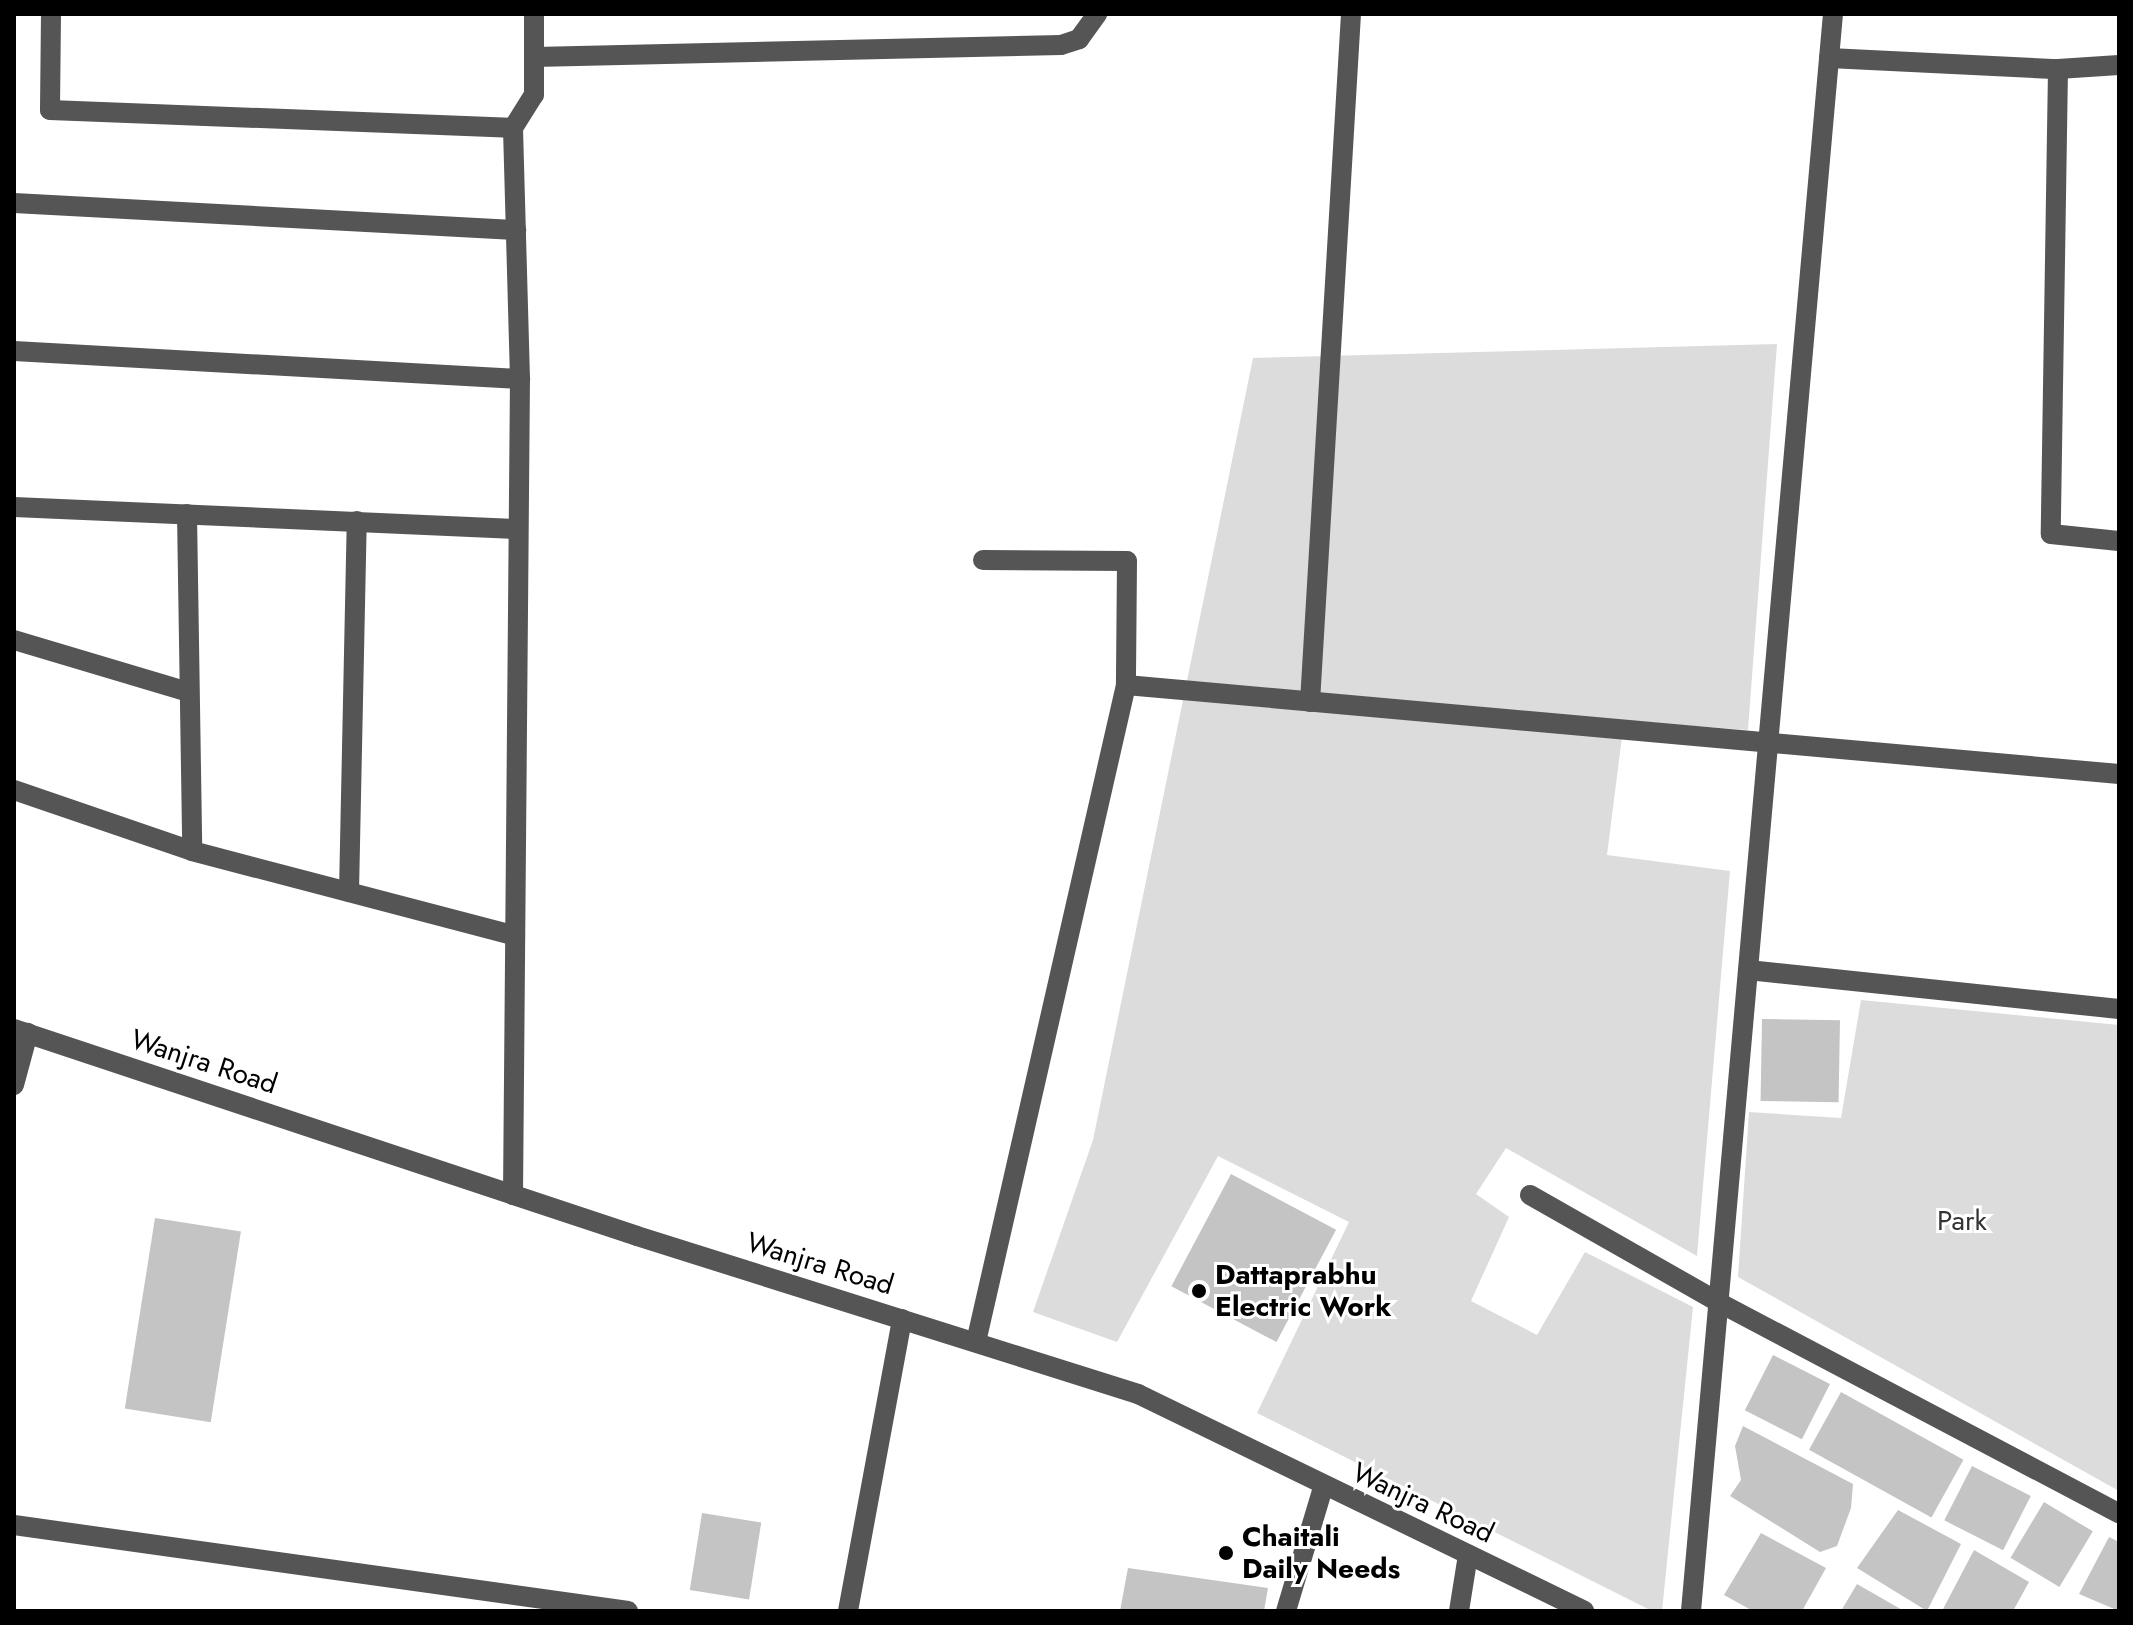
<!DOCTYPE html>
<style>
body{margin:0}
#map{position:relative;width:2133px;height:1625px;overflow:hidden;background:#fff;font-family:Jost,sans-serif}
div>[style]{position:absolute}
.green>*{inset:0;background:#dcdcdc}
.building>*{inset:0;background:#c4c4c4;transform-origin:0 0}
.minor>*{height:20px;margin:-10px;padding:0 10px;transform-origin:10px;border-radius:10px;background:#555}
.dots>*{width:22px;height:22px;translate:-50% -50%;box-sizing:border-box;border:4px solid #fff;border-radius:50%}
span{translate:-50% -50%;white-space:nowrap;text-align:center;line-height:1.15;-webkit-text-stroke:6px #fff;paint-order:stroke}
.street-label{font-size:28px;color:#000}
.park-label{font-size:28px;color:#333}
.poi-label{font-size:28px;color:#000;font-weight:700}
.left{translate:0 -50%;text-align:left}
.frame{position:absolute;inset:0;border:16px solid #000;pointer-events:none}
</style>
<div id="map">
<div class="green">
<i style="clip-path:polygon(1777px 344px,1748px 730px,1624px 721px,1607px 855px,1730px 871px,1697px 1256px,1506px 1148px,1476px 1194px,1509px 1217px,1471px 1301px,1537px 1335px,1585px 1252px,1693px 1307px,1662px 1611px,1652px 1611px,1257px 1413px,1349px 1222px,1218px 1156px,1117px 1342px,1033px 1312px,1093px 1140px,1253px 358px)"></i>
<i style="clip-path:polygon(1861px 1000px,2119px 1025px,2119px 1491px,1738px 1277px,1749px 1112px,1841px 1118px)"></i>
</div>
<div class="building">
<i style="left:1762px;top:1019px;width:78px;height:82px;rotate:1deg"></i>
<i style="left:1231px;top:1174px;width:119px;height:127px;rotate:28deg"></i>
<i style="left:155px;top:1218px;width:87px;height:193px;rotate:9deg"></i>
<i style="left:1773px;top:1355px;width:64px;height:62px;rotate:27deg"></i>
<i style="left:1841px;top:1392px;width:140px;height:66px;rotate:29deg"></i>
<i style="clip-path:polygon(1743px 1426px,1853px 1484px,1851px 1508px,1837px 1546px,1820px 1552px,1730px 1496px,1741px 1480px,1735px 1446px)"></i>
<i style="left:1972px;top:1466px;width:66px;height:61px;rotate:27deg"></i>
<i style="left:2044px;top:1502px;width:57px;height:65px;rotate:31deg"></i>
<i style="clip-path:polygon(1898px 1510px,1961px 1544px,1927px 1611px,1857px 1568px)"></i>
<i style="left:702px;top:1513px;width:60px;height:78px;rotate:9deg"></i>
<i style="clip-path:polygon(1761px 1533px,1826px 1568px,1802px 1611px,1753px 1611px,1724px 1595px)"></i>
<i style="clip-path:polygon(2109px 1537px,2119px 1542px,2119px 1611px,2079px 1594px)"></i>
<i style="clip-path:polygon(1974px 1550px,2029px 1582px,2013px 1611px,1942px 1611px)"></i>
<i style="clip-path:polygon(1128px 1568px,1268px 1588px,1264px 1611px,1120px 1611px)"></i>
<i style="clip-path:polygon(1857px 1584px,1904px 1611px,1841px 1611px)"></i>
</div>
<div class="minor">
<i style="left:51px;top:14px;width:96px;rotate:90.6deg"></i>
<i style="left:50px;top:110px;width:463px;rotate:2.2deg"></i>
<i style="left:534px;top:57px;width:527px;rotate:-1.3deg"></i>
<i style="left:1061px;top:45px;width:19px;rotate:-18deg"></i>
<i style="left:1079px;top:39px;width:31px;rotate:-54deg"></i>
<i style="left:1829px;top:58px;width:229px;rotate:2.8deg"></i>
<i style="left:2058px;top:69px;width:61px;rotate:-3.8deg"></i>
<i style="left:2058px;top:69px;width:465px;rotate:90.9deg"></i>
<i style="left:2051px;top:534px;width:68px;rotate:5.9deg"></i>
<i style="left:14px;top:203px;width:503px;rotate:3.08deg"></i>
<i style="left:14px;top:351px;width:507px;rotate:3.17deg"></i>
<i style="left:14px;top:507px;width:504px;rotate:2.5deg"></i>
<i style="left:187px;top:514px;width:337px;rotate:89.1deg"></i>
<i style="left:983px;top:560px;width:144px;rotate:0.4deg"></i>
<i style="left:1127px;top:561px;width:124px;rotate:90.5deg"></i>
<i style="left:1126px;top:685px;width:997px;rotate:5.12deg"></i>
<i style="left:14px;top:640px;width:182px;rotate:16.6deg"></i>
<i style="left:1310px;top:702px;width:689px;rotate:-86.59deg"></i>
<i style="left:14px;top:790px;width:188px;rotate:18.9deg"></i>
<i style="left:192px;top:851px;width:334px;rotate:14.7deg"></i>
<i style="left:349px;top:892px;width:371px;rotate:-88.8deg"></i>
<i style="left:1748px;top:970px;width:373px;rotate:6deg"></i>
<i style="left:14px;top:1029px;width:656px;rotate:18.38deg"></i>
<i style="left:637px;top:1236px;width:525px;rotate:17.5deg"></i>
<i style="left:1138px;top:1394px;width:496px;rotate:25.9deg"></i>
<i style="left:14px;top:1085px;width:54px;rotate:-74.9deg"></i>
<i style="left:513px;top:1195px;width:816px;rotate:-89.51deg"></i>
<i style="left:520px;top:379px;width:251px;rotate:-91.6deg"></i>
<i style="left:513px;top:128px;width:39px;rotate:-58deg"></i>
<i style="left:534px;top:95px;width:81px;rotate:-90deg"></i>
<i style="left:1530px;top:1195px;width:216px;rotate:29.6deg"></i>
<i style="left:1718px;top:1302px;width:453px;rotate:27.8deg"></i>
<i style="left:976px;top:1342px;width:674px;rotate:-77.14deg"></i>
<i style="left:14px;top:1525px;width:620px;rotate:7.97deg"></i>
<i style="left:848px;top:1611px;width:297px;rotate:-79.5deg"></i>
<i style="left:1286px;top:1611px;width:128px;rotate:-73.3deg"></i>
<i style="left:1459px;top:1611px;width:57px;rotate:-80.9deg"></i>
<i style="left:1691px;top:1611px;width:1603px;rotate:-84.92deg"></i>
</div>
<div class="dots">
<i style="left:1199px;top:1291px;background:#000"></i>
<i style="left:1226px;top:1553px;background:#000"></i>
</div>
<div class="street-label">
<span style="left:204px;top:1062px;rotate:18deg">Wanjra Road</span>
<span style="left:820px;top:1264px;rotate:17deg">Wanjra Road</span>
<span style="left:1423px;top:1503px;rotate:25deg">Wanjra Road</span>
</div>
<div class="park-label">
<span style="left:1962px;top:1221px">Park</span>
</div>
<div class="poi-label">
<span class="left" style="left:1215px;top:1291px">Dattaprabhu<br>Electric Work</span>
<span class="left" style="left:1242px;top:1553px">Chaitali<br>Daily Needs</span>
</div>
<div class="frame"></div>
</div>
